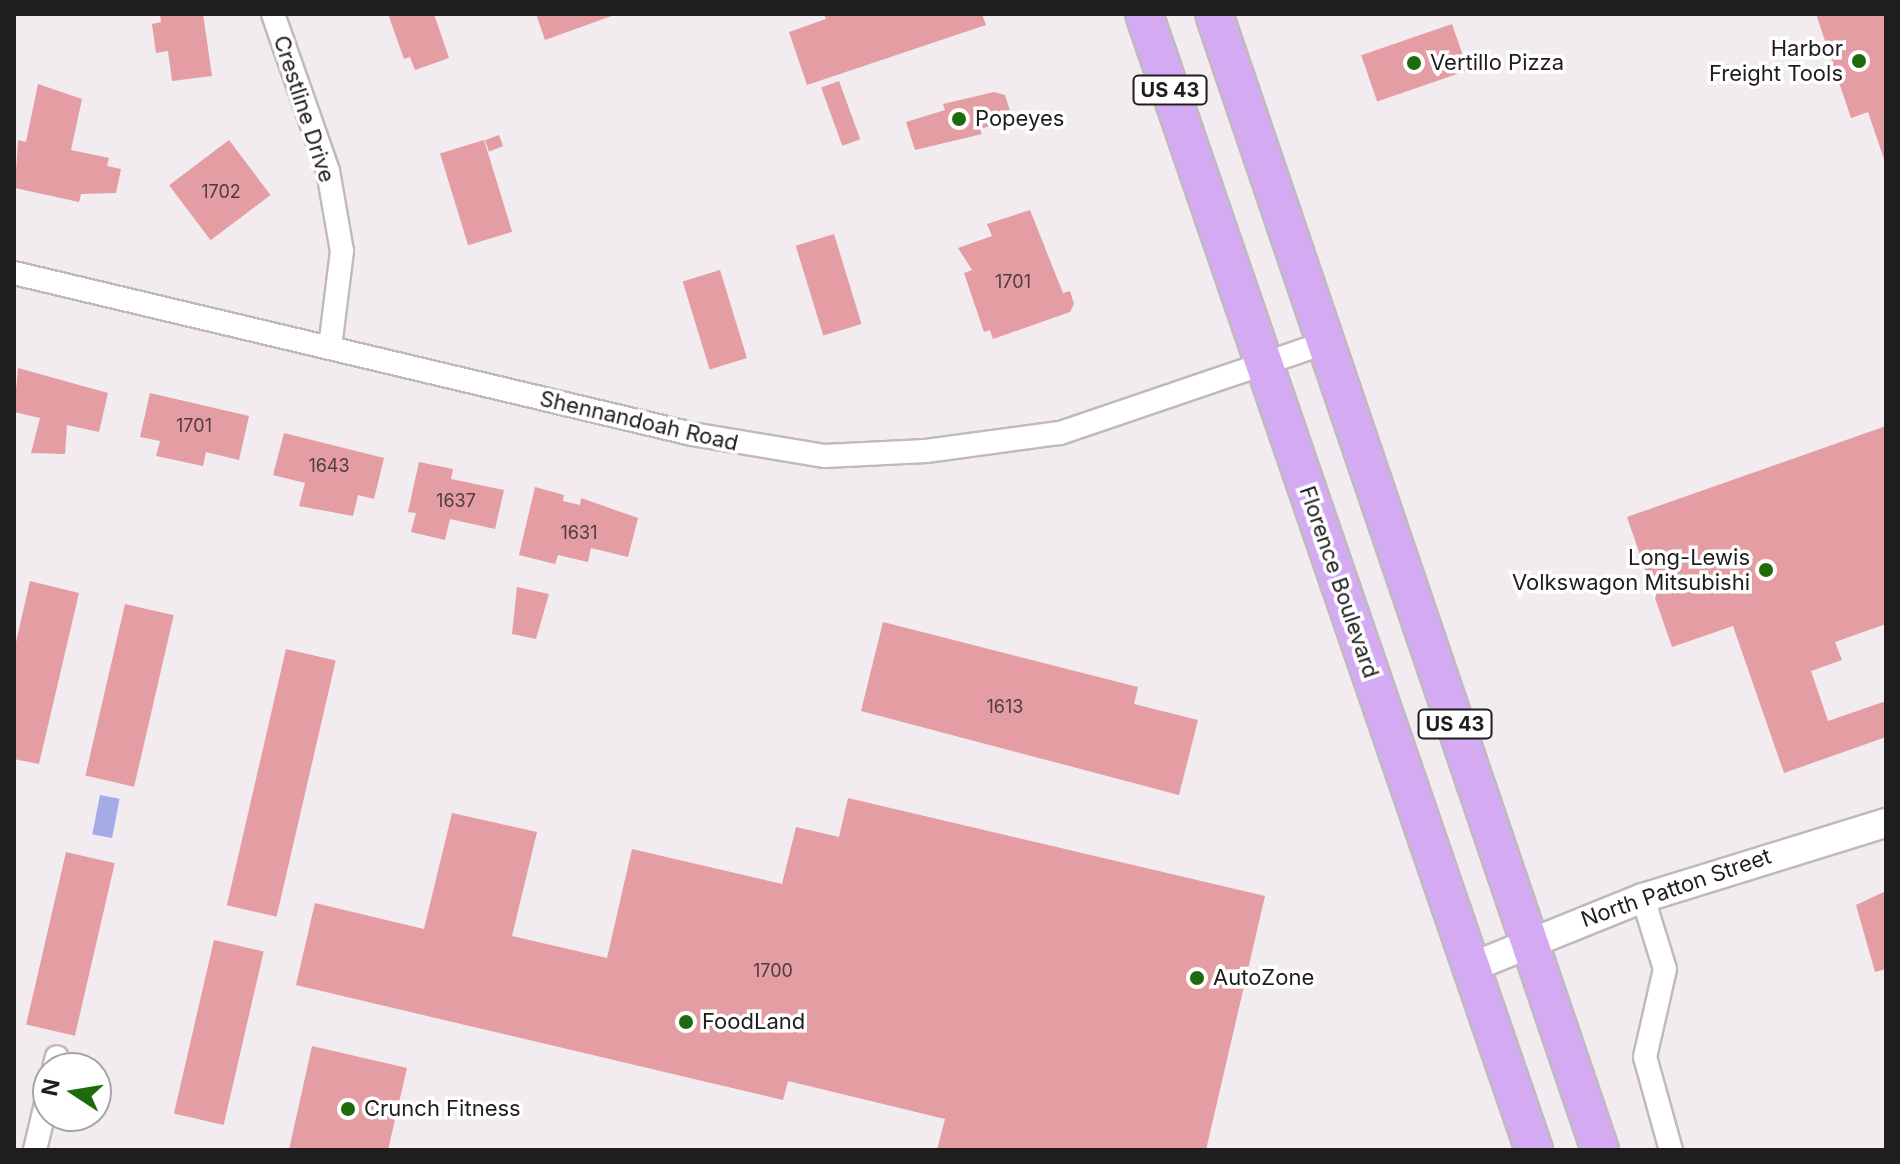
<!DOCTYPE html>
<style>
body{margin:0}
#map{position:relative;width:1900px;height:1164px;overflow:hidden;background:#f2ebef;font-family:Inter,sans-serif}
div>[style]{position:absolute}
.water>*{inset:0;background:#a4abe6;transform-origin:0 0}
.building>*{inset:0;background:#e39da3;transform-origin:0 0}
.roads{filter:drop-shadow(2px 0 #c0b9bd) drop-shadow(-2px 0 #c0b9bd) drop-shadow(0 2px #c0b9bd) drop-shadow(0 -2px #c0b9bd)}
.minor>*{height:22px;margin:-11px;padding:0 11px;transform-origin:11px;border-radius:11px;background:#fff}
.tertiary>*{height:28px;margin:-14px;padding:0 14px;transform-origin:14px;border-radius:14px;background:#fff}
.trunk>*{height:36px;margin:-18px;padding:0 18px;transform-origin:18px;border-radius:18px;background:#d4abf3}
.dots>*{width:22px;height:22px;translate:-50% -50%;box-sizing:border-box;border:4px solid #fff;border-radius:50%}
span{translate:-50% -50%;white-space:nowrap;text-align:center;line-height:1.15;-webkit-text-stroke:7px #fff;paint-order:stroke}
.number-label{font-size:18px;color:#503d3f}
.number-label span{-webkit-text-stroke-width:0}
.shield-label span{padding:2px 6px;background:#fff;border:2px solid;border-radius:6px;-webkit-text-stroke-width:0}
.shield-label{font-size:20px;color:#1f1d1e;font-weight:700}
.poi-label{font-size:22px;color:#1f1d1e}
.right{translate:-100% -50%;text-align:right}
.left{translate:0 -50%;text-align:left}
.street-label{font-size:22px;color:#1f1d1e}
.frame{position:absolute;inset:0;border:16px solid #1f1d1e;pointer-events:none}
.north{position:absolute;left:32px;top:1052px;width:80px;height:80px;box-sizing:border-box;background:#fff;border:2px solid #a5a5a5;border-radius:50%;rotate:282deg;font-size:22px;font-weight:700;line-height:32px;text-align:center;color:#1f1d1e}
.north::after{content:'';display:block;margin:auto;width:28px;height:36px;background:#1d6b0c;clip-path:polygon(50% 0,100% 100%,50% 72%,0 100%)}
</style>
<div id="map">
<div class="water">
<i style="left:100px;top:795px;width:20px;height:40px;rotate:11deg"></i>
</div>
<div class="building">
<i style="clip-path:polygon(160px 14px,203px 14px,212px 76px,172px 81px,168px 51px,156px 53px,152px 24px,161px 22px)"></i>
<i style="clip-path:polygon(388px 14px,434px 14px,449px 58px,415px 70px,410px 57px,404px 59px)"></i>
<i style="clip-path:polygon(536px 14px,617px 14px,545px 40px)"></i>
<i style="clip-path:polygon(824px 14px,982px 14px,986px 25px,807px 85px,789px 32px,826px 19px)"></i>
<i style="clip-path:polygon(1816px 14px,1886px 14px,1886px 165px,1868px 112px,1851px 118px)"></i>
<i style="left:1452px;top:24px;width:49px;height:96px;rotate:71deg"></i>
<i style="left:839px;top:81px;width:62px;height:19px;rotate:70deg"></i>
<i style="clip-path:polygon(38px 84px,82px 99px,71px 150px,109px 158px,107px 166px,121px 169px,116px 193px,81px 194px,79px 202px,15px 188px,18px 140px,26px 142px)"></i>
<i style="clip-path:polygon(994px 92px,1005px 95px,1011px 114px,1004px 122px,980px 129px,982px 134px,915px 150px,906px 122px,945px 110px,943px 104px)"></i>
<i style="left:499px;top:135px;width:12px;height:15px;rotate:70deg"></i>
<i style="left:229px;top:140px;width:69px;height:75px;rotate:53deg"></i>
<i style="left:484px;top:140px;width:96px;height:46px;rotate:73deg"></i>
<i style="clip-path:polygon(1030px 210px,1063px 293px,1070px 291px,1074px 304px,1070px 312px,993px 339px,990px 330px,984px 332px,964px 273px,972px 270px,958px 248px,992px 236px,987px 224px)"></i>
<i style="left:834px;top:234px;width:94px;height:40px;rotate:73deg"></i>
<i style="left:720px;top:270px;width:92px;height:39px;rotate:73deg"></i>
<i style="clip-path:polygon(18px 368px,108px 393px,99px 432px,67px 425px,65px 454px,31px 453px,40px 418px,14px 412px)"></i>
<i style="clip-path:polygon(150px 393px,249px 416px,239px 460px,206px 452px,203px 466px,156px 456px,160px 441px,140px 437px)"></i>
<i style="clip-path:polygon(1886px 426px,1886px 624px,1835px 642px,1842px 660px,1811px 671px,1828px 721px,1886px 701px,1886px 737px,1784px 773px,1733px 626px,1672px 647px,1627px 517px)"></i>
<i style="clip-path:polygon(284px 433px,384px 458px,374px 499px,358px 495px,353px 516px,299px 506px,305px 483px,273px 475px)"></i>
<i style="clip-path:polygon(419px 462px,453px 469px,451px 479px,504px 490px,495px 529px,450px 519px,445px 540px,411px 532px,416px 513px,408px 512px)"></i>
<i style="clip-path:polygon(535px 487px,564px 495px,563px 501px,580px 505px,581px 498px,638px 518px,628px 557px,591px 548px,588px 562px,558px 555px,555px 564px,519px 555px)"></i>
<i style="clip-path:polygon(30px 581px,79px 593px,39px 764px,14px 759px,14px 651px)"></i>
<i style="clip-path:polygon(517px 587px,549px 594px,536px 639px,512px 634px)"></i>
<i style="left:125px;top:604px;width:50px;height:176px;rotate:13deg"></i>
<i style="clip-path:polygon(883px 622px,1138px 687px,1134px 704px,1198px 720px,1179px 795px,861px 711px)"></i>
<i style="left:286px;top:649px;width:51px;height:263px;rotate:13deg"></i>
<i style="clip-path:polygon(848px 798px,1265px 896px,1206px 1150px,937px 1150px,945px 1119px,788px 1081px,783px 1100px,296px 985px,315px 903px,424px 929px,452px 813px,537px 832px,512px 936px,607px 958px,632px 849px,782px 884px,796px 827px,839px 837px)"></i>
<i style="left:66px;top:852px;width:50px;height:177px;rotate:13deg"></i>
<i style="clip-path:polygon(1886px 891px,1886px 969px,1875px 972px,1856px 905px)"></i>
<i style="left:214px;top:940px;width:51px;height:178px;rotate:13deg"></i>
<i style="clip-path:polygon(312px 1046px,407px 1068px,388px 1150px,289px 1150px)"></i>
</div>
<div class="roads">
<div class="minor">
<i style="left:273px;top:14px;width:166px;rotate:70.7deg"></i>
<i style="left:328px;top:171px;width:81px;rotate:80.1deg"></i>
<i style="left:342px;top:251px;width:97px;rotate:97.1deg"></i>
<i style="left:14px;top:273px;width:697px;rotate:13.36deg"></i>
<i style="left:692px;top:434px;width:135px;rotate:9.4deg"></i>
<i style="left:825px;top:456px;width:101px;rotate:-2.8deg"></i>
<i style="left:926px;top:451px;width:135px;rotate:-7.7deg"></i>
<i style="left:1060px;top:433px;width:279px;rotate:-18.8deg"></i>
<i style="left:1643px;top:898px;width:74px;rotate:72.8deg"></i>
<i style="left:1665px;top:969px;width:90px;rotate:102.8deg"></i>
<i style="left:1645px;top:1057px;width:97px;rotate:74.4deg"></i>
<i style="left:54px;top:1068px;width:11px;rotate:-75deg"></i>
<i style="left:35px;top:1150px;width:57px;rotate:-76.7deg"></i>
</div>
<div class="tertiary">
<i style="left:1472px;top:967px;width:184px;rotate:-22deg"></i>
<i style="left:1643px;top:898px;width:254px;rotate:-17.2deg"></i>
</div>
<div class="trunk">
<i style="left:1144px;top:14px;width:1201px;rotate:71.05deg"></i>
<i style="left:1214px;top:14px;width:1200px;rotate:71.23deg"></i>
</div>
</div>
<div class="dots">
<i style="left:1859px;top:61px;background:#1d6b0c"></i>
<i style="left:1414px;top:63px;background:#1d6b0c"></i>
<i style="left:959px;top:119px;background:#1d6b0c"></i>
<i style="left:1766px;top:570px;background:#1d6b0c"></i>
<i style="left:1197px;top:978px;background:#1d6b0c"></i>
<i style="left:686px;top:1022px;background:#1d6b0c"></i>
<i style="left:348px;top:1109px;background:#1d6b0c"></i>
</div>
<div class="number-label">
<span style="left:221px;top:192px">1702</span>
<span style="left:1013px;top:282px">1701</span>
<span style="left:194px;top:426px">1701</span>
<span style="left:329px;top:466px">1643</span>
<span style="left:456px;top:501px">1637</span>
<span style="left:579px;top:533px">1631</span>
<span style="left:1005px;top:707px">1613</span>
<span style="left:773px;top:971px">1700</span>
</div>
<div class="shield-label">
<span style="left:1170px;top:90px">US 43</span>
<span style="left:1455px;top:724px">US 43</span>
</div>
<div class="poi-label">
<span class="right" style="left:1843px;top:61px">Harbor<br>Freight Tools</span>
<span class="left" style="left:1430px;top:63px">Vertillo Pizza</span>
<span class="left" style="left:975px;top:119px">Popeyes</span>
<span class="right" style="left:1750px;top:570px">Long-Lewis<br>Volkswagon Mitsubishi</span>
<span class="left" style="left:1213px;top:978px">AutoZone</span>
<span class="left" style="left:702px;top:1022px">FoodLand</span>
<span class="left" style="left:364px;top:1109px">Crunch Fitness</span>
</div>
<div class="street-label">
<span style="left:304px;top:109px;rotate:72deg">Crestline Drive</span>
<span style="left:639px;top:421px;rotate:13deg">Shennandoah Road</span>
<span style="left:1339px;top:582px;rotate:71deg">Florence Boulevard</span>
<span style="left:1676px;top:888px;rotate:-19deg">North Patton Street</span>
</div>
<div class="frame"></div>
<div class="north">N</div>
</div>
